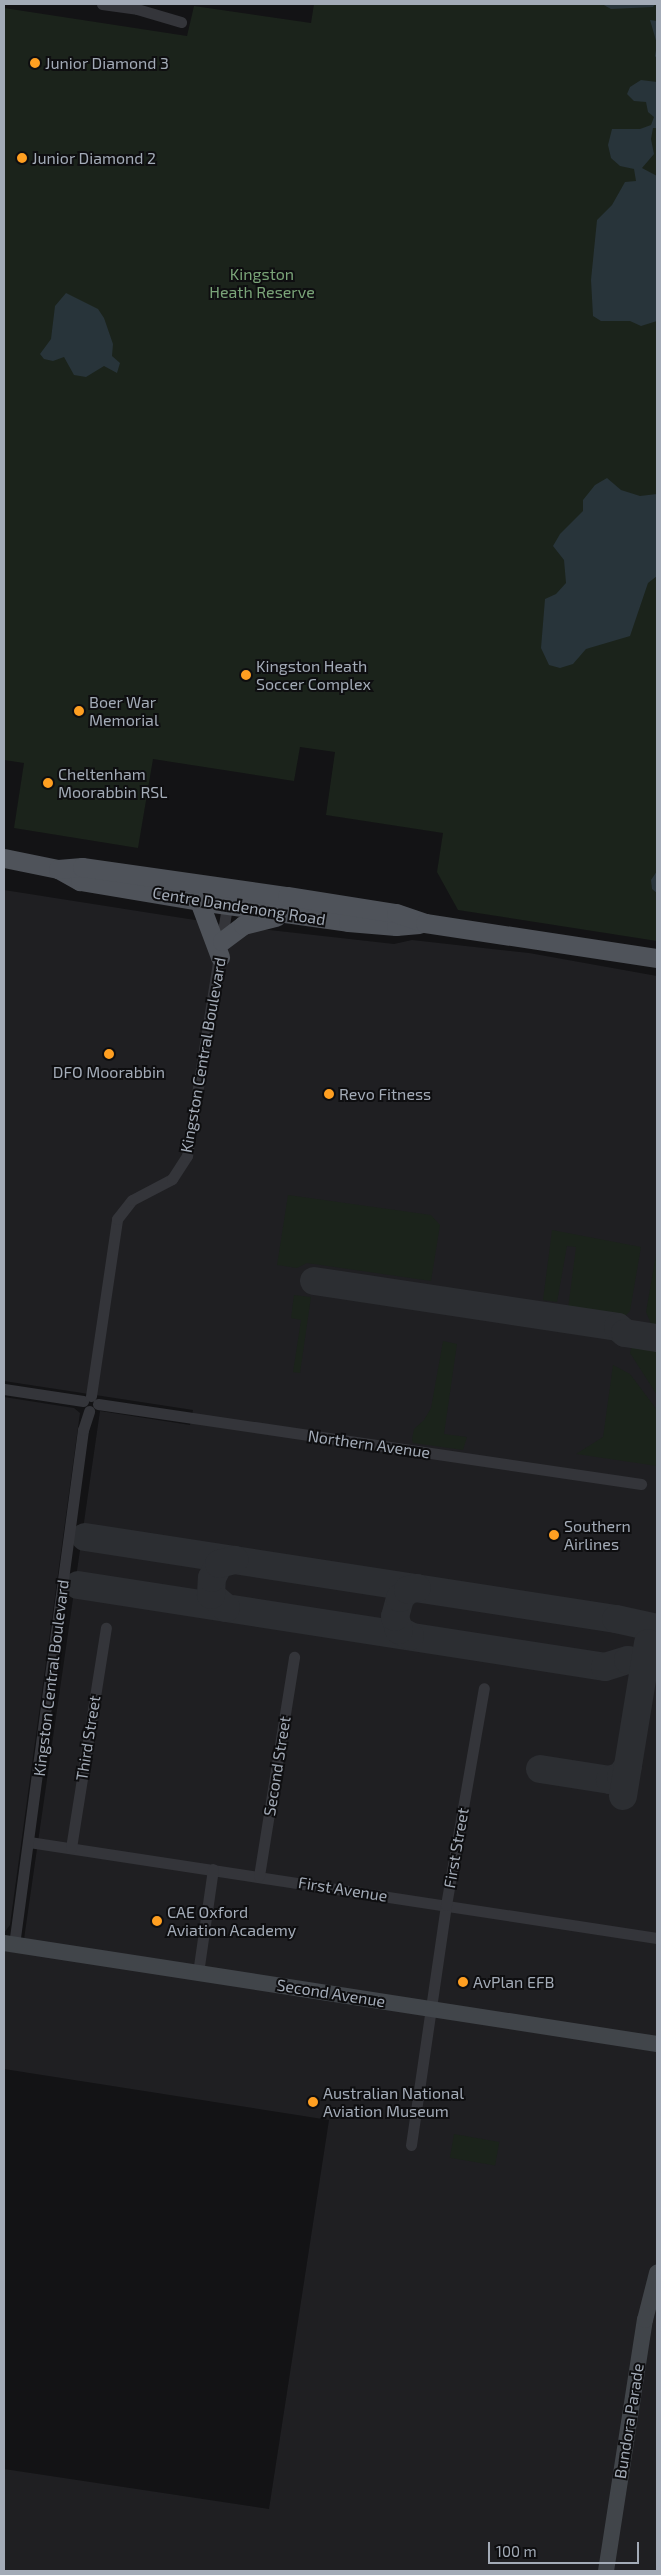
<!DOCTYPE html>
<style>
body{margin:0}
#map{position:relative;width:661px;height:2575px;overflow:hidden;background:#131315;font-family:"Exo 2",sans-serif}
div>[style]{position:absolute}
.built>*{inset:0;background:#1f1f22}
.green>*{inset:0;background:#1b231b;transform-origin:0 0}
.water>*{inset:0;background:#28343a}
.taxiway>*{height:28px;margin:-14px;padding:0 14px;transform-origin:14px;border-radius:14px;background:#2c2e32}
.minor>*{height:11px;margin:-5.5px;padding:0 5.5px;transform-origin:5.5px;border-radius:5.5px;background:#34353a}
.secondary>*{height:16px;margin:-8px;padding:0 8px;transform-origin:8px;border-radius:8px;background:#41454a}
.primary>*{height:19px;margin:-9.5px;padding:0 9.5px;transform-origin:9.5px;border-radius:9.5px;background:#4f535a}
.dots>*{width:14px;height:14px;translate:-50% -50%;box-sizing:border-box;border:2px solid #0e0e10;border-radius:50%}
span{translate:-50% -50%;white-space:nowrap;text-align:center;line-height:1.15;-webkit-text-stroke:4px #0e0e10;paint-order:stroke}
.poi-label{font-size:16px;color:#a3abb7}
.left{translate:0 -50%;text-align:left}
.park-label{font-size:16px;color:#7aa478}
.street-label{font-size:16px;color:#a3abb7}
.frame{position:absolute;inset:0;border:5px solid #a3abb7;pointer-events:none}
.scale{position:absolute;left:488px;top:2542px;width:151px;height:22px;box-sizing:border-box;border:2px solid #a3abb7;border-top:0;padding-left:6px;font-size:15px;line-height:18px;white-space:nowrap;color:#a3abb7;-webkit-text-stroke:4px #0e0e10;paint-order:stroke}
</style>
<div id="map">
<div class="built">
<i style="clip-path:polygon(4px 890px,233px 926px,394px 944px,412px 940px,529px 953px,657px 976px,657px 2571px,4px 2571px,4px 2469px,269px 2509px,329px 2120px,4px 2069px,4px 1951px,22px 1953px,100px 1411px,190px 1425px,193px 1410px,4px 1381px)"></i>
<i style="clip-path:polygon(4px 1397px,74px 1408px,80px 1413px,10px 1925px,4px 1933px)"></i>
</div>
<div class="green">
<i style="clip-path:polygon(314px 4px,657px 4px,657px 941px,458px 910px,437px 872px,443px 833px,326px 815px,335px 752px,300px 747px,294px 781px,153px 759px,138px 848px,14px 828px,24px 763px,4px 760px,4px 8px,187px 36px,194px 6px,311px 23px)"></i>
<i style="clip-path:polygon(288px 1195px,431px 1215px,440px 1225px,431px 1281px,307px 1263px,297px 1268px,277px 1265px)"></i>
<i style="clip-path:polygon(552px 1230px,641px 1247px,630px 1311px,625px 1316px,568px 1309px,576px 1247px,567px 1246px,557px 1302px,543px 1300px)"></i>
<i style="clip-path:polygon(657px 1249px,657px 1328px,652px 1326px,646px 1312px)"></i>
<i style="clip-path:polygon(294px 1295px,311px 1297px,300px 1373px,293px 1372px,301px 1320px,291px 1318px)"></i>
<i style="clip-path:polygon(443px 1341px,457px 1344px,444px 1434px,467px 1437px,463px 1450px,413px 1443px,412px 1439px,414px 1429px,424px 1420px,431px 1408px)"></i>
<i style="clip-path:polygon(632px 1344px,657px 1348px,657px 1395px,630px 1353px)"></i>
<i style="clip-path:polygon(613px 1365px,630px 1374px,657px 1410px,657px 1466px,576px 1454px,603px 1437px)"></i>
<i style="left:454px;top:2134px;width:46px;height:24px;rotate:10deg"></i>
</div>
<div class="water">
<i style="clip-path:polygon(602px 4px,655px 4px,653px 7px,611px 9px)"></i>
<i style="clip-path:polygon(650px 20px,657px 21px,657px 59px,655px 56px,657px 44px)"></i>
<i style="clip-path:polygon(641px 80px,657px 82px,657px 128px,653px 128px,651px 139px,654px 154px,642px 168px,657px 176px,657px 321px,641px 326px,630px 321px,601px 321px,593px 316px,591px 280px,597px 220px,612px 205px,625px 182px,636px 181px,634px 169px,620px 166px,611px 158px,608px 145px,612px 129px,640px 129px,651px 125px,654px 117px,648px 112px,646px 102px,634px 101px,627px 94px,630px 87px)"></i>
<i style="clip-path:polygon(66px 293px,98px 309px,104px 318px,113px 344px,112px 356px,120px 363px,117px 373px,104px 366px,86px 377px,74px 375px,64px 357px,53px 361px,44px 359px,40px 354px,51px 339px,55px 306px)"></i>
<i style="clip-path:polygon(607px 478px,621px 490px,640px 496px,657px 494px,657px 576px,648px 583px,630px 636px,586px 649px,573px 664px,560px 668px,549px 665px,541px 648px,545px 599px,556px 594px,566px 583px,564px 560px,553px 546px,560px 534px,583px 511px,583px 500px,595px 485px)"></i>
<i style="clip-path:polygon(657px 871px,657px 893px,652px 889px,651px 880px)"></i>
</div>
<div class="taxiway">
<i style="left:314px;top:1281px;width:307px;rotate:8.6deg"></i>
<i style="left:618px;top:1327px;width:9px;rotate:41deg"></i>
<i style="left:625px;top:1333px;width:32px;rotate:9deg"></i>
<i style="left:85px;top:1537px;width:537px;rotate:8.78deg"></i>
<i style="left:616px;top:1619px;width:42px;rotate:12.4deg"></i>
<i style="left:78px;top:1585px;width:533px;rotate:8.84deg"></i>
<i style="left:605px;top:1667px;width:24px;rotate:-17deg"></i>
<i style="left:628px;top:1660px;width:29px;rotate:8deg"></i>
<i style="left:226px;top:1608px;width:20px;rotate:-139deg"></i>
<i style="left:211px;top:1595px;width:17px;rotate:-87deg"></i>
<i style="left:212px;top:1578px;width:16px;rotate:-63deg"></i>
<i style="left:219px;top:1564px;width:16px;rotate:-15deg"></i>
<i style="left:410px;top:1636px;width:13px;rotate:-151deg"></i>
<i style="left:399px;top:1630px;width:14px;rotate:-107deg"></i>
<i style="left:395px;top:1617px;width:20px;rotate:-75deg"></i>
<i style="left:400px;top:1598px;width:11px;rotate:-45deg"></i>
<i style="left:408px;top:1590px;width:9px;rotate:-13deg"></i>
<i style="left:540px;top:1769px;width:71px;rotate:8.9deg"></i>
<i style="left:610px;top:1780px;width:12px;rotate:-20deg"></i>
<i style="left:621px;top:1776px;width:12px;rotate:-55deg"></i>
<i style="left:623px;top:1796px;width:155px;rotate:-80.7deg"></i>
</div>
<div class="minor">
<i style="left:102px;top:4px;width:35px;rotate:8deg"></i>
<i style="left:137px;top:9px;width:46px;rotate:16.5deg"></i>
<i style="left:4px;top:1389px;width:80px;rotate:8.6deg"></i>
<i style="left:91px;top:1396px;width:179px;rotate:-81.6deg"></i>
<i style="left:117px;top:1219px;width:24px;rotate:-52deg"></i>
<i style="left:132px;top:1200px;width:45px;rotate:-27.7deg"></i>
<i style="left:172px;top:1179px;width:27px;rotate:-57deg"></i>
<i style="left:187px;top:1156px;width:259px;rotate:-80.9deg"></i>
<i style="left:98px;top:1404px;width:549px;rotate:8.38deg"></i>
<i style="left:29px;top:1842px;width:635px;rotate:8.69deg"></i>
<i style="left:71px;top:1848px;width:223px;rotate:-81deg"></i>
<i style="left:259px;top:1876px;width:222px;rotate:-80.9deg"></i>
<i style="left:14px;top:1945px;width:520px;rotate:-82.37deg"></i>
<i style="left:83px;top:1430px;width:20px;rotate:-72deg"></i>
<i style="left:198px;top:1973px;width:105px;rotate:-81.8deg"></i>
<i style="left:411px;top:2145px;width:243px;rotate:-81.7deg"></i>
<i style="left:446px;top:1905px;width:220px;rotate:-80.1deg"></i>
</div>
<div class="secondary">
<i style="left:4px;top:1943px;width:661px;rotate:8.79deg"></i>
<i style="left:606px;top:2571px;width:254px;rotate:-81.2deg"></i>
<i style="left:645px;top:2320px;width:49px;rotate:-75.7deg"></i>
</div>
<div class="primary">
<i style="left:4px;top:858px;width:55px;rotate:11.5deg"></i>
<i style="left:58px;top:869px;width:25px;rotate:29deg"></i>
<i style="left:80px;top:881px;width:121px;rotate:9.5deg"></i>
<i style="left:199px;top:901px;width:150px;rotate:8deg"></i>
<i style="left:348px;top:922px;width:48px;rotate:4.8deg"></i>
<i style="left:396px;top:926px;width:23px;rotate:-5deg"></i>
<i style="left:58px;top:869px;width:24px;rotate:-5deg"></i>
<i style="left:82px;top:867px;width:207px;rotate:8.1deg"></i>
<i style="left:287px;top:896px;width:110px;rotate:8.9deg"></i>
<i style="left:396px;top:913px;width:31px;rotate:19deg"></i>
<i style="left:425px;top:923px;width:235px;rotate:8.6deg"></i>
<i style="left:199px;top:901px;width:60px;rotate:69.4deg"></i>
<i style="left:222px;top:941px;width:26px;rotate:-37deg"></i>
<i style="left:243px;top:925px;width:34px;rotate:-14deg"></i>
</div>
<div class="dots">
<i style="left:35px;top:63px;background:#ff9f21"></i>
<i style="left:22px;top:158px;background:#ff9f21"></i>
<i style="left:246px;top:675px;background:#ff9f21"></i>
<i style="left:79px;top:711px;background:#ff9f21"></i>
<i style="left:48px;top:783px;background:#ff9f21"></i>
<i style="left:109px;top:1054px;background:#ff9f21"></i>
<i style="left:329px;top:1094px;background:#ff9f21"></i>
<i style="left:554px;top:1535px;background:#ff9f21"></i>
<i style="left:157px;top:1921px;background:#ff9f21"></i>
<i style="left:463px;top:1982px;background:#ff9f21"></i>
<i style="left:313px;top:2102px;background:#ff9f21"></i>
</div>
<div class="poi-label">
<span class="left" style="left:45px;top:63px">Junior Diamond 3</span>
<span class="left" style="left:32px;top:158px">Junior Diamond 2</span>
<span class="left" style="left:256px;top:675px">Kingston Heath<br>Soccer Complex</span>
<span class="left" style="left:89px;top:711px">Boer War<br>Memorial</span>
<span class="left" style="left:58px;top:783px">Cheltenham<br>Moorabbin RSL</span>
<span style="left:109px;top:1072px">DFO Moorabbin</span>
<span class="left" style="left:339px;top:1094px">Revo Fitness</span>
<span class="left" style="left:564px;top:1535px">Southern<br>Airlines</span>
<span class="left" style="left:167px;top:1921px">CAE Oxford<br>Aviation Academy</span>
<span class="left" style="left:473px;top:1982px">AvPlan EFB</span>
<span class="left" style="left:323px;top:2102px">Australian National<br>Aviation Museum</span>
</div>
<div class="park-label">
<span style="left:262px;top:283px">Kingston<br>Heath Reserve</span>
</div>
<div class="street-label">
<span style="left:239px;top:906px;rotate:9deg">Centre Dandenong Road</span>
<span style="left:203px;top:1055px;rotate:-80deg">Kingston Central Boulevard</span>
<span style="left:369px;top:1444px;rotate:8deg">Northern Avenue</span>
<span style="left:51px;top:1678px;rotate:-83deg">Kingston Central Boulevard</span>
<span style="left:88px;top:1738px;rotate:-81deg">Third Street</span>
<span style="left:277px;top:1766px;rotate:-81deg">Second Street</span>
<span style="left:456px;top:1848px;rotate:-80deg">First Street</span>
<span style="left:343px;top:1889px;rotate:9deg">First Avenue</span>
<span style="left:331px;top:1993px;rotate:9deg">Second Avenue</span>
<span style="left:629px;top:2421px;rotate:-81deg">Bundora Parade</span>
</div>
<div class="frame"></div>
<div class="scale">100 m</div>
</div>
